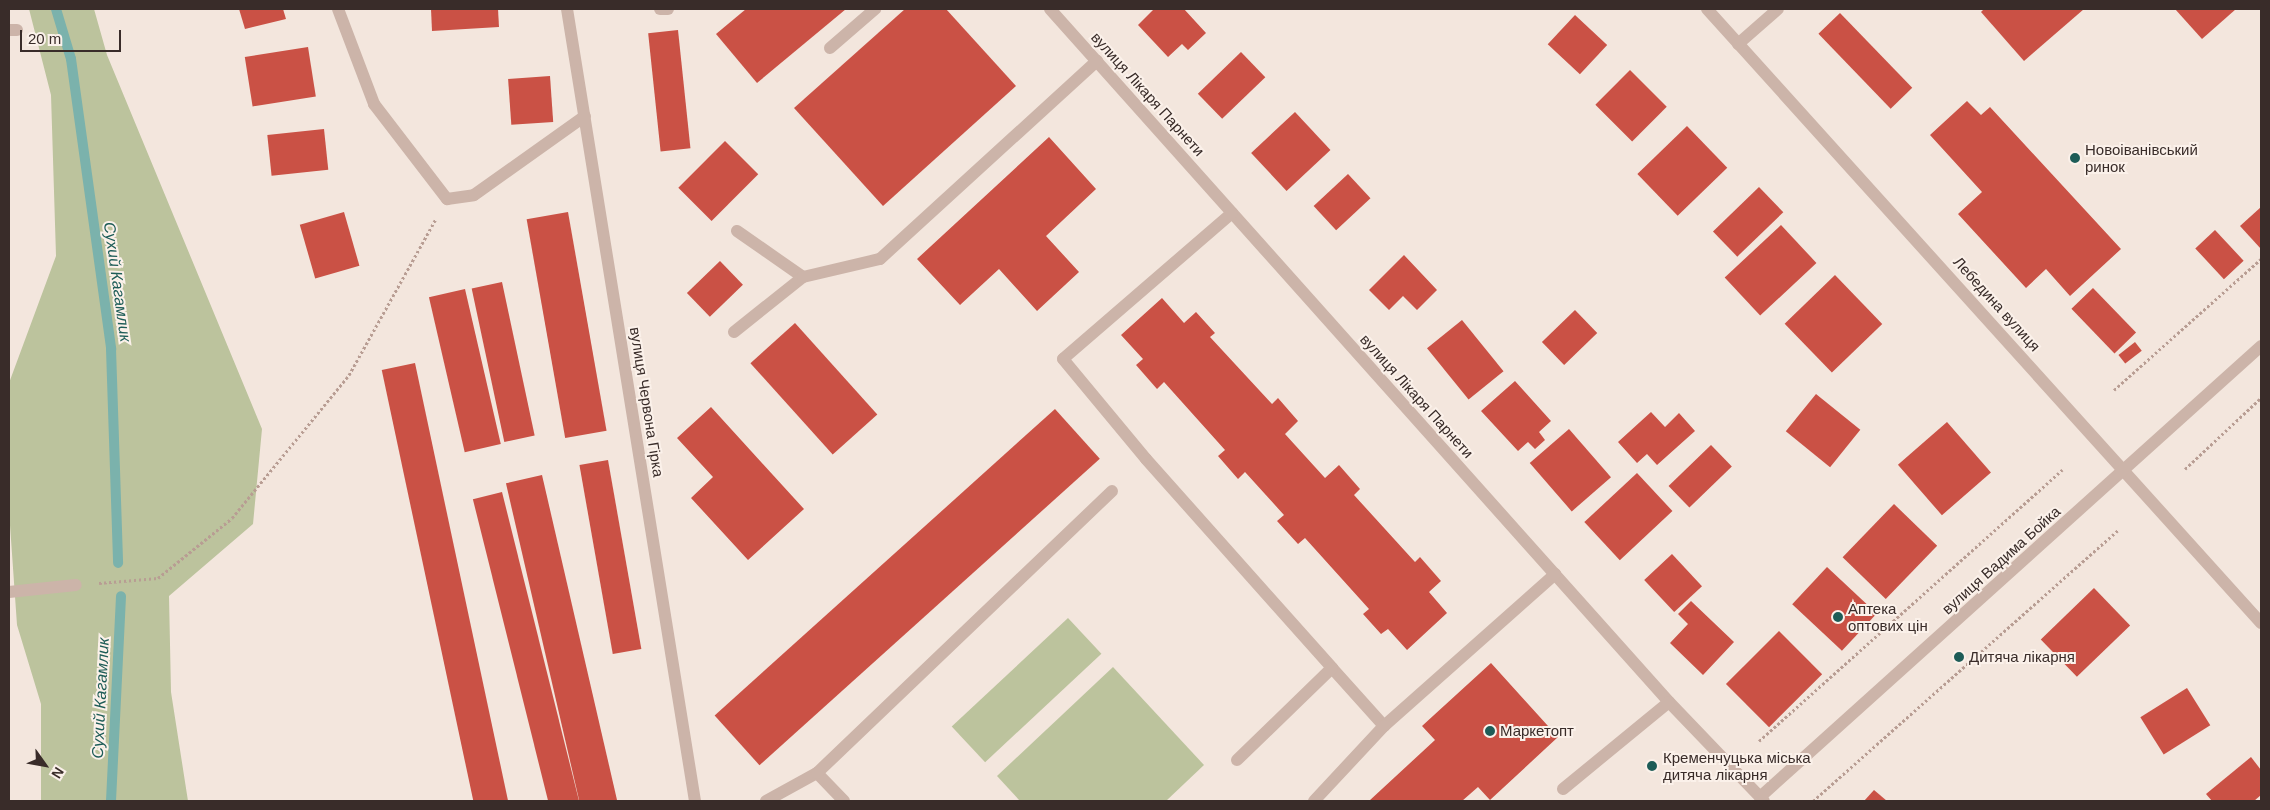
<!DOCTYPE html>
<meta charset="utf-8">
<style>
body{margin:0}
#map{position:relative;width:2270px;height:810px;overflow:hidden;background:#f3e6dd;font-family:Helvetica,sans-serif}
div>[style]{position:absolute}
.green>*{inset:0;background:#bcc39d;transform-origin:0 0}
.stream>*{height:10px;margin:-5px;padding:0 5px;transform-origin:5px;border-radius:5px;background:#7bb2ac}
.building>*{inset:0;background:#ca5145;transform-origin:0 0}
.path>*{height:3px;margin-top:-1.5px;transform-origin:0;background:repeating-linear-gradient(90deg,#b89d93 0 2.5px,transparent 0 5px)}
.minor>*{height:12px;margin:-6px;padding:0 6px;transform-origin:6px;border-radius:6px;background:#ccb4a9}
.dots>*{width:14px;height:14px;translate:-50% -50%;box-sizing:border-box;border:2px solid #fbf1ea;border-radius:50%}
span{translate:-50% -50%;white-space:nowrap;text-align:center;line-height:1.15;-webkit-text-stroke:4px #fbf1ea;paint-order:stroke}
.street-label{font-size:15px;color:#392c29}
.poi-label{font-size:15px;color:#392c29}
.left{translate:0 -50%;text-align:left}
.water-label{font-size:16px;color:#1d5c57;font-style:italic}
.frame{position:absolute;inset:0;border:10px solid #392c29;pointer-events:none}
.north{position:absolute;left:20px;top:740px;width:50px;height:50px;-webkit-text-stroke:4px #fbf1ea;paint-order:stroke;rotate:122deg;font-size:14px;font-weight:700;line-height:20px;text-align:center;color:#392c29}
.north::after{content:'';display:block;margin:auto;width:18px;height:22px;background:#392c29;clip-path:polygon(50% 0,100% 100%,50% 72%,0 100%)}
.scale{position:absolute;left:20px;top:30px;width:101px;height:22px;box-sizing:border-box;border:2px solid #392c29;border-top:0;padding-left:6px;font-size:15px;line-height:18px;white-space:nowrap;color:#392c29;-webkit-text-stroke:4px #fbf1ea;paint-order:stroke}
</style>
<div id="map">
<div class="green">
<i style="clip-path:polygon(29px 9px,94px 9px,107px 55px,262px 429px,253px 524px,169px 596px,171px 692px,188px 801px,41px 801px,41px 704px,17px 625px,9px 511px,9px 383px,56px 256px,51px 95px)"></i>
<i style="left:1068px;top:618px;width:49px;height:159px;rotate:47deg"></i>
<i style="clip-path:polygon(1113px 667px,1204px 765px,1166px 801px,1020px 801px,997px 776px)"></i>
</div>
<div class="stream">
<i style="left:56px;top:9px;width:52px;rotate:73.3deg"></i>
<i style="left:71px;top:59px;width:293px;rotate:82.1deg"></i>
<i style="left:111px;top:349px;width:214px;rotate:88.1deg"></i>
<i style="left:111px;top:801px;width:205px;rotate:-87.2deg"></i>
</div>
<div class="building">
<i style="clip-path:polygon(239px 9px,283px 9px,286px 19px,245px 29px)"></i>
<i style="clip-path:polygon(431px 9px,498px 9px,499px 27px,432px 31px)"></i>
<i style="clip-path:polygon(746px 9px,846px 9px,757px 83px,716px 34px)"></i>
<i style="clip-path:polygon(905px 9px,946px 9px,1016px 86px,883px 206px,794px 108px)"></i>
<i style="clip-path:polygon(1154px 9px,1184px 9px,1206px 33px,1188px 50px,1182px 44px,1168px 57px,1138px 25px)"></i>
<i style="clip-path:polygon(1984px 9px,2084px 9px,2024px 61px,1981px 12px)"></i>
<i style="clip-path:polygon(2175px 9px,2236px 9px,2202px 39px)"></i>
<i style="left:1840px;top:13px;width:104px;height:30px;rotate:46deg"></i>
<i style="left:1575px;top:15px;width:44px;height:40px;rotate:43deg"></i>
<i style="left:678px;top:30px;width:119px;height:30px;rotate:84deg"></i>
<i style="left:308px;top:47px;width:50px;height:64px;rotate:81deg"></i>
<i style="left:1241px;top:52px;width:35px;height:60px;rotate:46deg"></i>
<i style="left:1630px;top:70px;width:52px;height:49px;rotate:45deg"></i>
<i style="left:550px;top:76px;width:46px;height:42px;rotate:86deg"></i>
<i style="clip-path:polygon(1967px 101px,1981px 115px,1990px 107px,2121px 249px,2070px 296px,2046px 269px,2026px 288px,1958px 214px,1982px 192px,1930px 135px)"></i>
<i style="left:1295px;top:112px;width:52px;height:60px;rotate:47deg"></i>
<i style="left:1687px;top:126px;width:58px;height:69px;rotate:46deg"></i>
<i style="left:324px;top:129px;width:41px;height:57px;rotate:84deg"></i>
<i style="clip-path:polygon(1049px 137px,1096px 189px,1046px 236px,1079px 272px,1037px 311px,999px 269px,960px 305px,917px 259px)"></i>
<i style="left:725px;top:141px;width:47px;height:66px;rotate:45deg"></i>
<i style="left:1348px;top:174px;width:33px;height:47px;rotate:47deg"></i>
<i style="left:1759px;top:187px;width:35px;height:64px;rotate:46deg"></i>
<i style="clip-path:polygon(2261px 207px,2261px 249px,2240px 226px)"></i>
<i style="left:344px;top:212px;width:56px;height:46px;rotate:74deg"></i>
<i style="left:568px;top:212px;width:222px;height:42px;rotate:80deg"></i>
<i style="left:1781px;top:225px;width:52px;height:77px;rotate:47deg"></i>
<i style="left:2215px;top:230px;width:42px;height:27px;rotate:47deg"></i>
<i style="clip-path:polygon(1404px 255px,1437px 290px,1417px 310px,1403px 296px,1389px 310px,1369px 290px)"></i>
<i style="left:720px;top:261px;width:33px;height:46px;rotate:46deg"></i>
<i style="left:1835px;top:275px;width:68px;height:70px;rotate:46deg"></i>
<i style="left:502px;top:282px;width:157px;height:31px;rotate:78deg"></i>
<i style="left:2093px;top:288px;width:62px;height:30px;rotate:46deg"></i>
<i style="left:465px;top:289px;width:159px;height:37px;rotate:77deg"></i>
<i style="clip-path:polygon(1162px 298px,1184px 323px,1196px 312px,1215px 333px,1210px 337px,1272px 404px,1278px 398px,1298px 421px,1285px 434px,1325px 478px,1339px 465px,1360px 489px,1354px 495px,1415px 562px,1420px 557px,1441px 581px,1429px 592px,1447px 613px,1407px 650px,1388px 629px,1381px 634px,1363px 614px,1369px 609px,1305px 538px,1298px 544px,1277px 521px,1284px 515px,1245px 472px,1238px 479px,1218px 456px,1225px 450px,1164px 382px,1157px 389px,1136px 365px,1143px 359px,1121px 335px)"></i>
<i style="left:1575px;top:310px;width:32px;height:46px;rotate:46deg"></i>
<i style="left:1462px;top:320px;width:66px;height:45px;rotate:51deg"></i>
<i style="left:795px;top:323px;width:123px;height:60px;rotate:48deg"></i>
<i style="left:2135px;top:342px;width:11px;height:21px;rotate:52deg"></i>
<i style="left:415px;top:363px;width:448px;height:34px;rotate:78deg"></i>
<i style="clip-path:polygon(1515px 381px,1551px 421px,1539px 432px,1545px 440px,1535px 449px,1528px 442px,1518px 451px,1481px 411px)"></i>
<i style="left:1816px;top:394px;width:57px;height:48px;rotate:39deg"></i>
<i style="clip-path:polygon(711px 407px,804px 509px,748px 560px,691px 498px,713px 477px,677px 438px)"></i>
<i style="left:1055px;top:409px;width:67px;height:458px;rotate:48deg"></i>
<i style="clip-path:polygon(1651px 412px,1665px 427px,1679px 413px,1695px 431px,1657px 465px,1647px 454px,1637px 463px,1618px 442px)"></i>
<i style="left:1947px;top:422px;width:67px;height:65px;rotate:49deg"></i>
<i style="left:1569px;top:429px;width:64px;height:52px;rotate:49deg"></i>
<i style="left:1711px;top:445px;width:30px;height:59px;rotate:46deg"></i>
<i style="left:608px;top:460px;width:192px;height:29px;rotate:80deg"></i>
<i style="left:1637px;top:473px;width:52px;height:72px;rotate:47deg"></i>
<i style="left:542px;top:475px;width:335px;height:37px;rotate:77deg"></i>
<i style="left:502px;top:492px;width:318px;height:30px;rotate:76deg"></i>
<i style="left:1894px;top:504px;width:60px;height:74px;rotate:44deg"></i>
<i style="left:1672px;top:554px;width:44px;height:38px;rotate:47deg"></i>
<i style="left:1827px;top:567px;width:68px;height:51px;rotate:43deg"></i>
<i style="left:2094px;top:588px;width:52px;height:74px;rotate:46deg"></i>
<i style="clip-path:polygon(1691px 601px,1734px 642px,1703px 675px,1670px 643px,1688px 624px,1678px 614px)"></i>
<i style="left:1779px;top:631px;width:61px;height:75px;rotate:45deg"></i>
<i style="clip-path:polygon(1491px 663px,1558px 737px,1490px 800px,1478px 787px,1462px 801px,1369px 801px,1435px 740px,1422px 726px)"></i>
<i style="left:2187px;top:688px;width:44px;height:55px;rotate:58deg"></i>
<i style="clip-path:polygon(2251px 757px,2261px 770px,2261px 795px,2254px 801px,2212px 801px,2206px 794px)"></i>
<i style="clip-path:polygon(1874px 790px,1887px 801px,1864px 801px)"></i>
</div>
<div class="path">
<i style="left:2114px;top:390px;width:197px;rotate:-41.7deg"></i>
<i style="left:2185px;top:469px;width:104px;rotate:-43.1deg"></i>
<i style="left:99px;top:583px;width:59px;rotate:-4.8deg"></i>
<i style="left:158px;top:578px;width:95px;rotate:-39deg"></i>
<i style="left:232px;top:518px;width:185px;rotate:-50.7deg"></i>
<i style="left:349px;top:375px;width:179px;rotate:-60.9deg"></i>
<i style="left:1759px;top:741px;width:407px;rotate:-41.8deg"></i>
<i style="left:1813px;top:801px;width:408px;rotate:-41.6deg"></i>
</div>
<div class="minor">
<i style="left:338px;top:9px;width:102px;rotate:69.2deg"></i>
<i style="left:374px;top:104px;width:120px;rotate:52.5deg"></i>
<i style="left:447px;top:199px;width:27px;rotate:-8deg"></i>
<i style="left:474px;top:195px;width:136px;rotate:-35.4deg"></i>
<i style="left:567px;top:9px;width:802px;rotate:80.82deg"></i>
<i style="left:660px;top:9px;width:8px"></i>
<i style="left:1050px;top:9px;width:929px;rotate:48.23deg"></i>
<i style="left:1669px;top:702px;width:137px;rotate:46.2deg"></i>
<i style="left:1707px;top:9px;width:827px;rotate:47.94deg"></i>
<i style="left:9px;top:30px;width:8px"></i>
<i style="left:1738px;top:44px;width:53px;rotate:-41.2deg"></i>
<i style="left:830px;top:48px;width:60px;rotate:-40.9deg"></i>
<i style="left:1232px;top:213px;width:223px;rotate:139.2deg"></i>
<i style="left:1063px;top:359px;width:130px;rotate:50.3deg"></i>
<i style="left:1146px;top:459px;width:280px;rotate:48.3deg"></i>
<i style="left:1332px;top:668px;width:78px;rotate:48.1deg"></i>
<i style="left:1384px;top:726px;width:229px;rotate:-41.6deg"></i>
<i style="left:737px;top:231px;width:80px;rotate:34.9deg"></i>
<i style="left:734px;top:332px;width:88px;rotate:-38.6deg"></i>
<i style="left:803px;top:277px;width:79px;rotate:-13.2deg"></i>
<i style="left:880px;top:259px;width:294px;rotate:-42.4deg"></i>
<i style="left:9px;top:592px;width:67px;rotate:-6deg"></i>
<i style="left:1237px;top:760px;width:132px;rotate:-44.1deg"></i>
<i style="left:1563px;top:789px;width:137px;rotate:-39.4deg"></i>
<i style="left:1760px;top:797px;width:674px;rotate:-41.99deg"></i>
<i style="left:766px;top:801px;width:58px;rotate:-28.8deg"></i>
<i style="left:844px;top:801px;width:39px;rotate:-134deg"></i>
<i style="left:817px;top:773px;width:408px;rotate:-43.7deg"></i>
<i style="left:1314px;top:801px;width:103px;rotate:-47deg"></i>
</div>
<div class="dots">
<i style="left:2075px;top:158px;background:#1d5c57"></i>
<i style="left:1838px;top:617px;background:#1d5c57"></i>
<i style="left:1959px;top:657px;background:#1d5c57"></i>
<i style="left:1490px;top:731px;background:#1d5c57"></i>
<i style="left:1652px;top:766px;background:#1d5c57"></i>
</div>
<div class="street-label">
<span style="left:1148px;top:94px;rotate:48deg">вулиця Лікаря Парнети</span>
<span style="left:1997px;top:304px;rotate:48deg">Лебедина вулиця</span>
<span style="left:1417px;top:396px;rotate:48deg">вулиця Лікаря Парнети</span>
<span style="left:647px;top:402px;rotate:81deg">вулиця Червона Гірка</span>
<span style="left:2001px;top:560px;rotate:-42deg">вулиця Вадима Бойка</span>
</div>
<div class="poi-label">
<span class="left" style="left:2085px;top:158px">Новоіванівський<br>ринок</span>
<span class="left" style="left:1848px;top:617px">Аптека<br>оптових цін</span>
<span class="left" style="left:1969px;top:657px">Дитяча лікарня</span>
<span class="left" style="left:1500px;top:731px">Маркетопт</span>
<span class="left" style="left:1663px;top:766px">Кременчуцька міська<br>дитяча лікарня</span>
</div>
<div class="water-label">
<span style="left:117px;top:282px;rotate:82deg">Сухий Кагамлик</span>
<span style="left:101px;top:698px;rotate:-87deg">Сухий Кагамлик</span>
</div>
<div class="frame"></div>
<div class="north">N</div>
<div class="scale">20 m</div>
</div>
